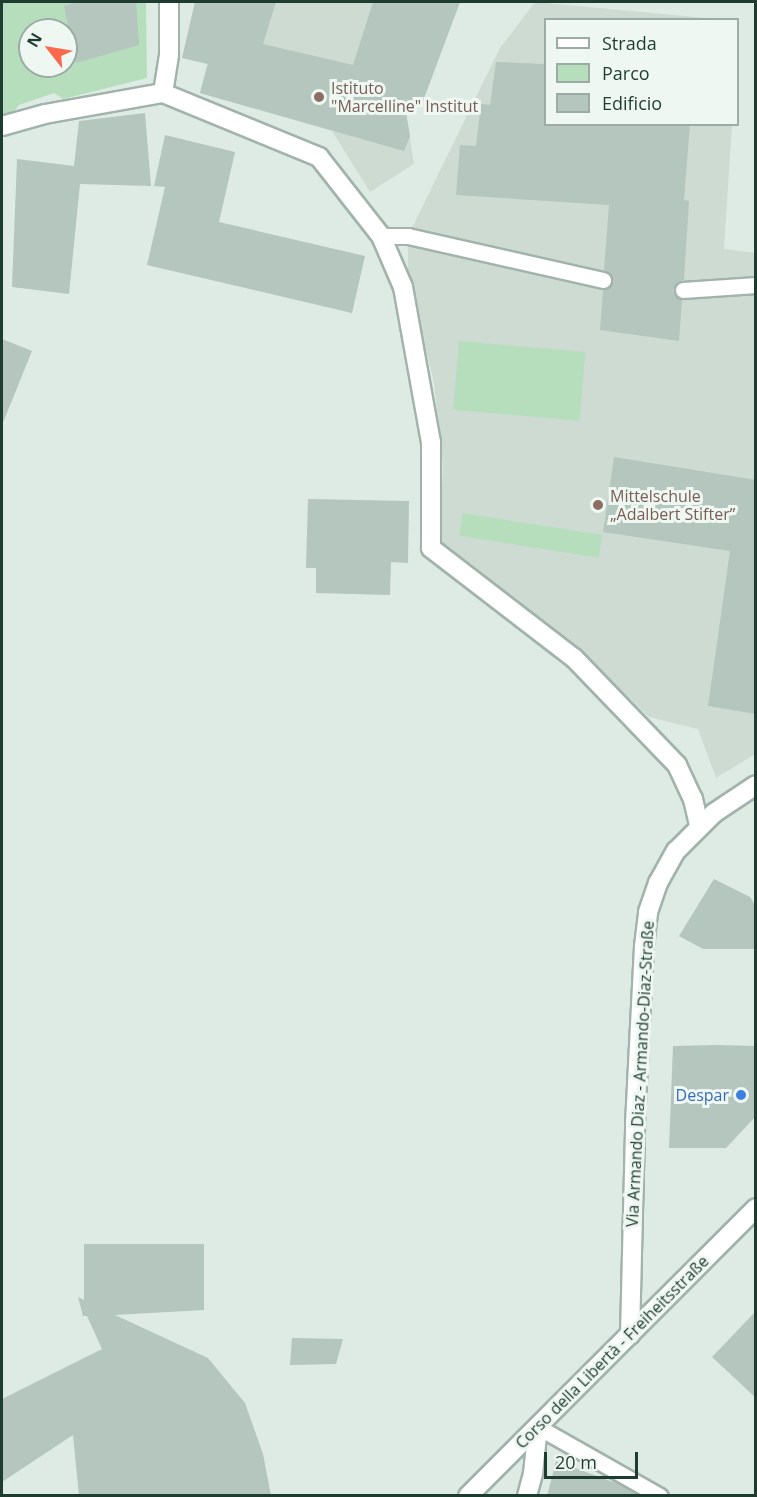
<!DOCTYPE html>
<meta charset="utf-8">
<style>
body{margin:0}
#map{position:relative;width:757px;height:1497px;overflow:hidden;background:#deebe4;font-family:"Open Sans",sans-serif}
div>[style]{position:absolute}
.built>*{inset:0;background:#cddbd3}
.green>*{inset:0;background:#b6debd;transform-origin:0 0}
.building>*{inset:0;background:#b4c6bd}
.roads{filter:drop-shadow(2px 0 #a1b3ab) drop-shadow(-2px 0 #a1b3ab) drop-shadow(0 2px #a1b3ab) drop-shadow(0 -2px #a1b3ab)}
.service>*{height:15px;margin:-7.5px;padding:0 7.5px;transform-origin:7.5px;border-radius:7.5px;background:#fff}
.minor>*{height:18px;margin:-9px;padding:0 9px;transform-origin:9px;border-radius:9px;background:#fff}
.secondary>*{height:18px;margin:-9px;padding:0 9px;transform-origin:9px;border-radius:9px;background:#fff}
.dots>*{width:16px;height:16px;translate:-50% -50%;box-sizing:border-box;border:3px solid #eff7f2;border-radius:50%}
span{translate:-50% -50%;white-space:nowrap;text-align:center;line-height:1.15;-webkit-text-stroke:6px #eff7f2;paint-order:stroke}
.education-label{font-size:16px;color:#785e54}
.left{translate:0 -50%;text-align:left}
.street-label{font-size:16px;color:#1f3c31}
.shop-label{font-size:16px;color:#366cbe}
.right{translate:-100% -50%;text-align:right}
.frame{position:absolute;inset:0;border:3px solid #1f3c31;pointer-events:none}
.legend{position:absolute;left:544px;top:18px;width:195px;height:108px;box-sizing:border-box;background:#eff7f2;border:2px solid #9caca5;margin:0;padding:8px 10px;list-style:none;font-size:18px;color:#1f3c31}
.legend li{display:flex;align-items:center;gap:12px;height:30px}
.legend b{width:30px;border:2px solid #9caca5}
.north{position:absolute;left:18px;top:18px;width:60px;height:60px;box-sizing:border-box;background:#eff7f2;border:2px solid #9caca5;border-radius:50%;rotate:301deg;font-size:16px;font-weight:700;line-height:24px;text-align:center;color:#1f3c31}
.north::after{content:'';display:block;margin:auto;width:21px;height:27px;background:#fa684d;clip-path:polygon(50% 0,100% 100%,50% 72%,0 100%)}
.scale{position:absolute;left:544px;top:1452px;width:94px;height:27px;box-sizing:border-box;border:3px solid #1f3c31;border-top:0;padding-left:8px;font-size:18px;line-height:21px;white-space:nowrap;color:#1f3c31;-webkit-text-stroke:4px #eff7f2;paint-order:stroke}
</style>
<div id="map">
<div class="built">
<i style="clip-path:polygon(195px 2px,460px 2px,423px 101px,405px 106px,414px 164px,370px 192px,332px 131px,200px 93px,207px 64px,182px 58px)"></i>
<i style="clip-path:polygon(535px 2px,717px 19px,546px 20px,546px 124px,732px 125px,724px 249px,756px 253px,755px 754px,716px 778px,698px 729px,649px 717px,575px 647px,439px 544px,443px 467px,434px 383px,408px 276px,408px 236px,500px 48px)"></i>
</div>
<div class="green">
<i style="clip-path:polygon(evenodd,2px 2px,146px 2px,147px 78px,63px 99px,54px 93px,19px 105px,11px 115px,2px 117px,2px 2px,30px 30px,66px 30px,66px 66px,30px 66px,30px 30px)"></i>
<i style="left:459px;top:341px;width:127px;height:69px;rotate:5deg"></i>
<i style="left:463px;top:513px;width:141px;height:23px;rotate:9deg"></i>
</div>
<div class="building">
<i style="clip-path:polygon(77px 2px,136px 2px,139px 45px,76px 63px,64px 6px)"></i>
<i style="clip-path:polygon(195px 2px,276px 2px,263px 44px,353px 65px,373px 2px,460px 2px,423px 101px,405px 106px,410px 136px,404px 151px,200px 93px,208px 64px,182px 58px)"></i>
<i style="clip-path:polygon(496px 62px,546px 64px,546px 124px,690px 124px,684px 200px,689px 201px,684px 280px,677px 282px,673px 290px,675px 296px,682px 300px,679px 341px,600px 330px,603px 290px,610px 287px,613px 282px,610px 273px,604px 270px,609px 205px,456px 195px,460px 145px,476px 146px,481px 104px,490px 105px)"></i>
<i style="clip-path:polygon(145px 113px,151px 186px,80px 184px,69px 294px,12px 287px,17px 159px,74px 166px,79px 121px)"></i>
<i style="clip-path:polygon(165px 135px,235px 152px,219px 222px,365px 256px,352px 313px,147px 265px,165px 187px,154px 186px)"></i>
<i style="clip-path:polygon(2px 339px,32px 351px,2px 425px)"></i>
<i style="clip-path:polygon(614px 457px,756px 480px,756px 714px,708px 706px,730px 551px,603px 532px)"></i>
<i style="clip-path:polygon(308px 499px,409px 501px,408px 563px,391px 562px,390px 595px,316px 593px,316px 568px,306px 568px)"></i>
<i style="clip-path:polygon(714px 879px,750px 897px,756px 907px,756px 949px,703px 949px,679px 936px)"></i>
<i style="clip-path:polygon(717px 1045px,756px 1046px,756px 1116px,726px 1148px,669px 1148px,673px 1046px)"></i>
<i style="clip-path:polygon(84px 1244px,204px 1244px,204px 1310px,115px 1315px,208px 1358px,245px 1403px,263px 1454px,271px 1496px,79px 1496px,73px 1435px,2px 1482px,2px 1399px,102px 1349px,87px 1316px,83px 1316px,78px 1297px,84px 1300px)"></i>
<i style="clip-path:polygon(756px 1311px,756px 1398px,712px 1357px)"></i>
<i style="clip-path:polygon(292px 1338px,343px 1339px,336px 1364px,290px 1365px)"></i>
<i style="clip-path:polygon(556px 1461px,621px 1485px,639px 1496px,547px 1496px)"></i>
</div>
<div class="roads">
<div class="service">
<i style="left:381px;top:236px;width:27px"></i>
<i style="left:408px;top:236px;width:200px;rotate:12.7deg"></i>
<i style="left:683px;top:290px;width:73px;rotate:-3.9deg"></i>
<i style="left:538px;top:1427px;width:140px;rotate:29.5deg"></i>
</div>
<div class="minor">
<i style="left:163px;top:93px;width:169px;rotate:22.3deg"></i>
<i style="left:319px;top:157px;width:100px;rotate:51.9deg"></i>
<i style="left:381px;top:236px;width:56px;rotate:66.7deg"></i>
<i style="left:403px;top:287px;width:158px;rotate:79.8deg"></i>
<i style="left:431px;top:442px;width:106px;rotate:90deg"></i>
<i style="left:431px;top:548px;width:180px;rotate:37.6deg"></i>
<i style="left:574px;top:658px;width:149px;rotate:46.1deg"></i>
<i style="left:677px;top:765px;width:38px;rotate:65deg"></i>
<i style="left:693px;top:799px;width:28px;rotate:77deg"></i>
<i style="left:163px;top:93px;width:39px;rotate:-81deg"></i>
<i style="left:169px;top:54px;width:52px;rotate:-90deg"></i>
<i style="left:2px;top:126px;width:45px;rotate:-15.6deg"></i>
<i style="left:45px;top:114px;width:120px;rotate:-10.1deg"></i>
<i style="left:630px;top:1335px;width:211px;rotate:-88.6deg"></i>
<i style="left:635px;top:1124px;width:178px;rotate:-87.1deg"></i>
<i style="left:644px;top:946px;width:34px;rotate:-83deg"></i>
<i style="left:648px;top:912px;width:31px;rotate:-71deg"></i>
<i style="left:658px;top:883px;width:37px;rotate:-61deg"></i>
<i style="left:676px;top:851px;width:54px;rotate:-45deg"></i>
<i style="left:714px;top:813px;width:50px;rotate:-33.7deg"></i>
<i style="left:527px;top:1496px;width:24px;rotate:-75deg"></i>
<i style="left:533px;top:1473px;width:46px;rotate:-83.8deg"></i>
</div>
<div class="secondary">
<i style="left:468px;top:1496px;width:407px;rotate:-45deg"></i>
</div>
</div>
<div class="dots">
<i style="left:319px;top:97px;background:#8d6e63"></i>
<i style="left:598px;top:505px;background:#8d6e63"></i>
<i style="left:741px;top:1095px;background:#3f7fe0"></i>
</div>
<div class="education-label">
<span class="left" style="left:331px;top:97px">Istituto<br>"Marcelline" Institut</span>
<span class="left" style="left:610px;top:505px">Mittelschule<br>„Adalbert Stifter”</span>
</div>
<div class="street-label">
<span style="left:640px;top:1074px;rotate:-87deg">Via Armando Diaz - Armando-Diaz-Straße</span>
<span style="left:612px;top:1352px;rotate:-45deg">Corso della Libertà - Freiheitsstraße</span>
</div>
<div class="shop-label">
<span class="right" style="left:729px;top:1095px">Despar</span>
</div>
<div class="frame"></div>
<ul class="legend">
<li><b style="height:8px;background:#fff"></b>Strada</li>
<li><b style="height:16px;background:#b6debd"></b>Parco</li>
<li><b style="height:16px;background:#b4c6bd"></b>Edificio</li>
</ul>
<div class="north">N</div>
<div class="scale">20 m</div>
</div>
